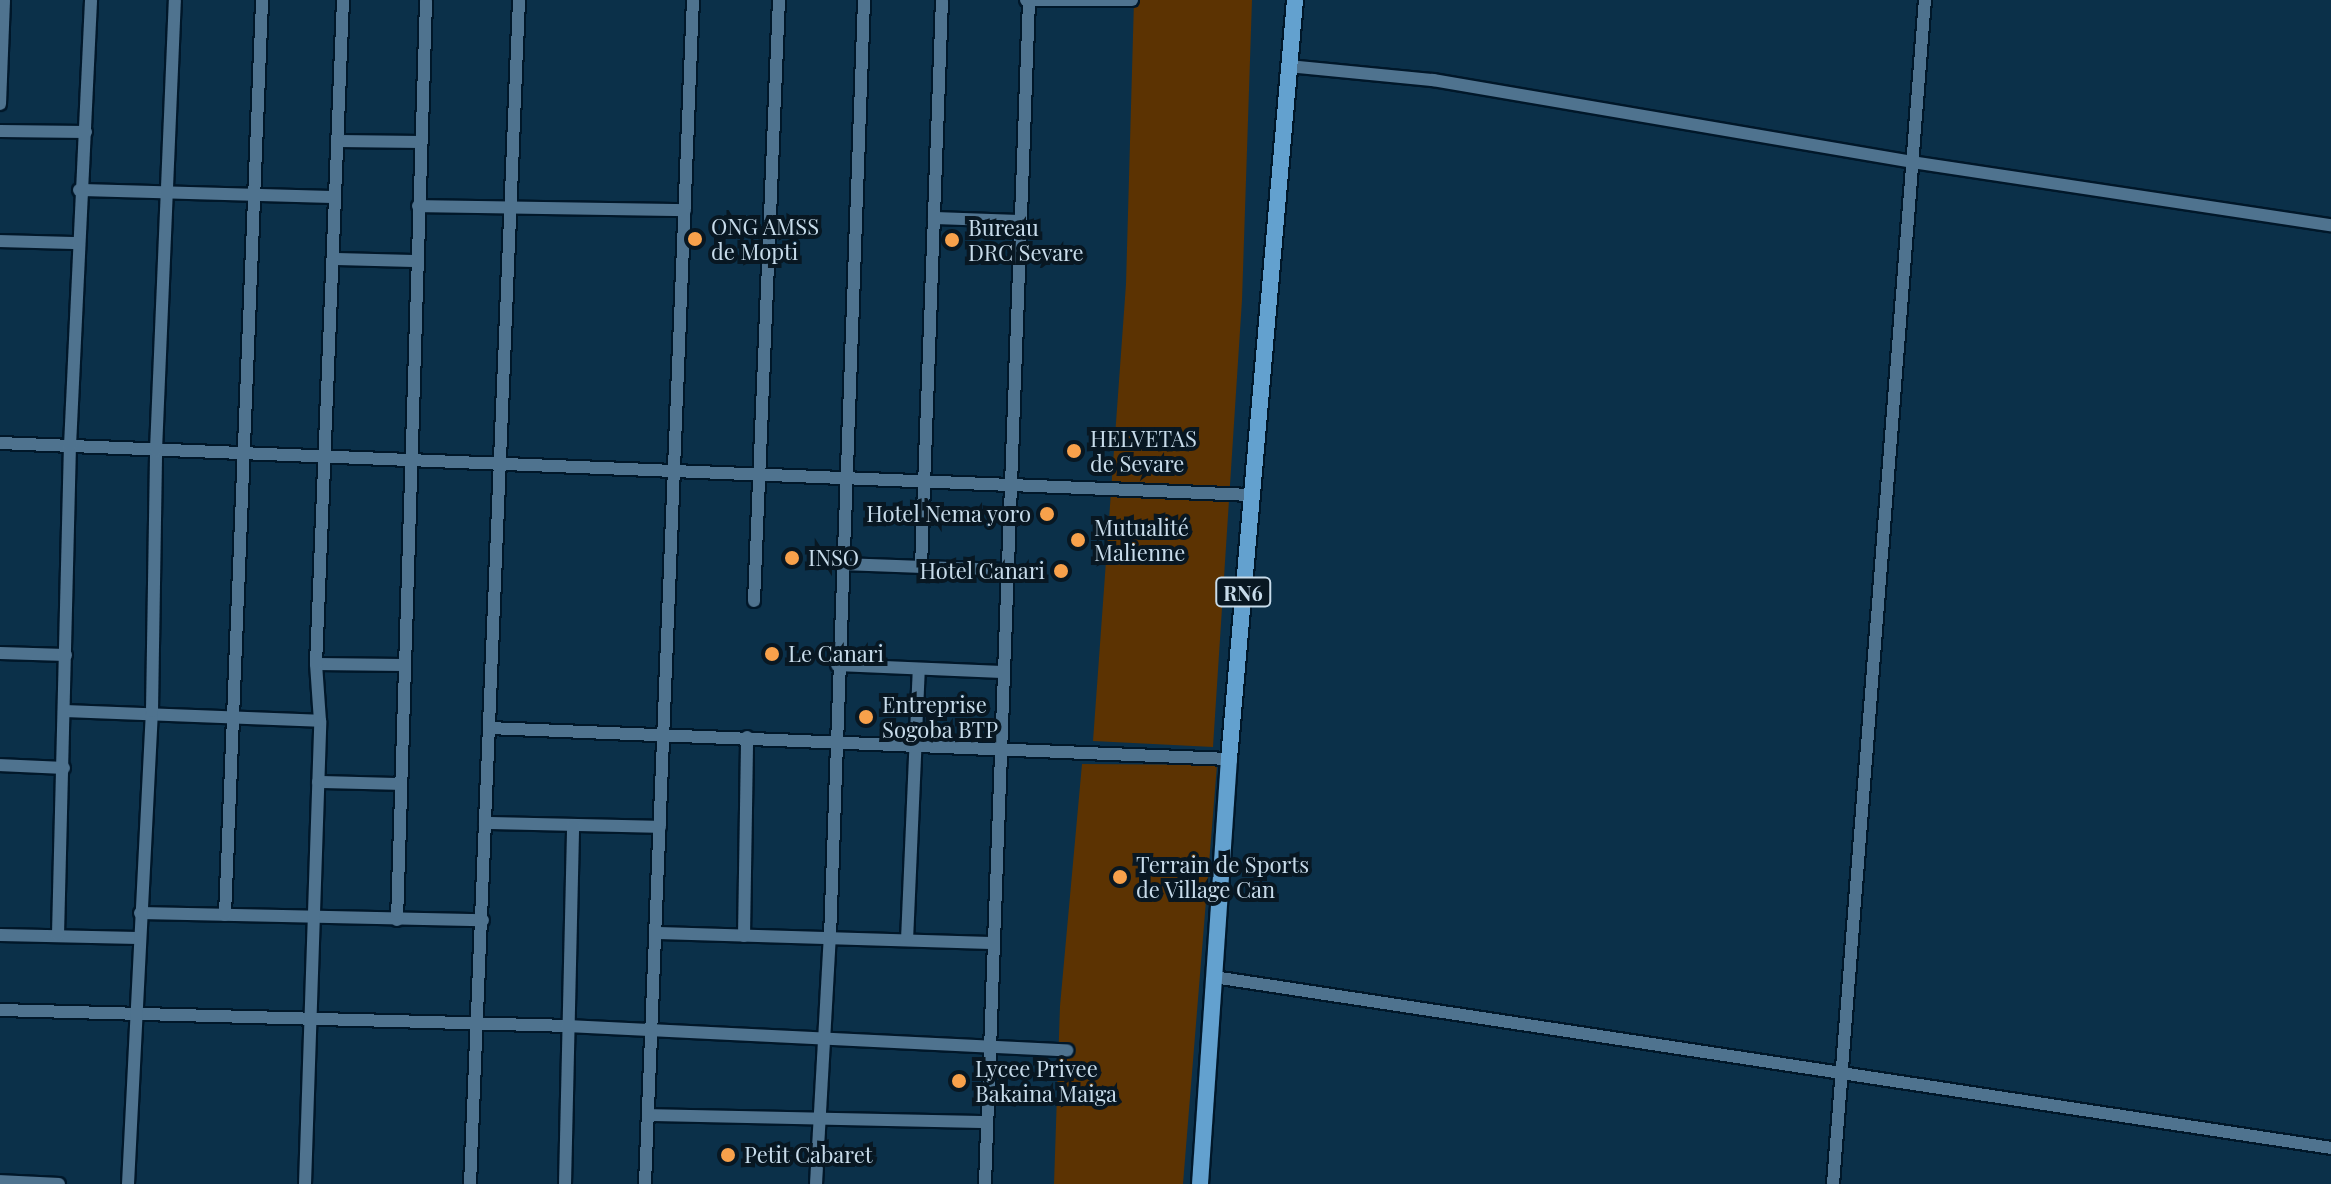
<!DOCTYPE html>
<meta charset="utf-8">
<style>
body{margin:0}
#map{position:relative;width:2331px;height:1184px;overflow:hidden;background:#0b3049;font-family:"Playfair Display",serif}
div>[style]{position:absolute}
.green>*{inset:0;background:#5c3302}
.roads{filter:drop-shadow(2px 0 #001729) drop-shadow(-2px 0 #001729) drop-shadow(0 2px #001729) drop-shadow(0 -2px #001729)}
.minor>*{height:12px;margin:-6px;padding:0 6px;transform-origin:6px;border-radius:6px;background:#4f738f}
.major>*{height:16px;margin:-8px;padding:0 8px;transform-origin:8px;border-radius:8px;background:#63a1cf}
.dots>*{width:22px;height:22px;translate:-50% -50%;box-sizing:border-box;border:4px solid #081722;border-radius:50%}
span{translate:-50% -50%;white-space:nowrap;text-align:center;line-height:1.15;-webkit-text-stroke:8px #081722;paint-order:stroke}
.shield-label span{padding:2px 6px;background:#081722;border:2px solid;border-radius:6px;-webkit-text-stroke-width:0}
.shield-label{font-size:20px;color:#c7dbea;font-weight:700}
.poi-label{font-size:22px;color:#c7dbea}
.left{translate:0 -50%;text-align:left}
.right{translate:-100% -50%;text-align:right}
</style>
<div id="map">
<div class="green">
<i style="clip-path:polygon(1134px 0,1252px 0,1242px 300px,1213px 747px,1093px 741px,1126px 284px)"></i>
<i style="clip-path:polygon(1082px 764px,1217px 765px,1183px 1184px,1054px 1184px,1060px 1006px)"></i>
</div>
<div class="roads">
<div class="minor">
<i style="left:1026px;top:0;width:106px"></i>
<i style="left:1289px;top:66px;width:145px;rotate:5.6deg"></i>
<i style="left:1433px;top:80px;width:486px;rotate:9.7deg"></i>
<i style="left:1912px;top:162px;width:424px;rotate:8.6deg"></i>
<i style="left:0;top:104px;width:104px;rotate:-87.8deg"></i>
<i style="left:0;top:131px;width:86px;rotate:0.7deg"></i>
<i style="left:338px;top:141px;width:83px;rotate:0.7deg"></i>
<i style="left:79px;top:190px;width:256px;rotate:1.6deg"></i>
<i style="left:418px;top:206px;width:267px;rotate:0.9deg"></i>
<i style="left:934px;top:218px;width:86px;rotate:2deg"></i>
<i style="left:0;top:241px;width:77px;rotate:1.5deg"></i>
<i style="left:333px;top:259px;width:84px;rotate:1.4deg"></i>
<i style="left:0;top:443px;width:1253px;rotate:2.38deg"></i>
<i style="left:841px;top:564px;width:165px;rotate:2.1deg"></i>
<i style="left:921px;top:567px;width:567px;rotate:-87.88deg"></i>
<i style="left:754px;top:601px;width:602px;rotate:-87.62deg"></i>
<i style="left:0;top:653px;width:66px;rotate:1.7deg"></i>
<i style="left:316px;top:664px;width:87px;rotate:0.7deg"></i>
<i style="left:837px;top:665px;width:165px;rotate:2.4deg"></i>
<i style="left:64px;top:711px;width:256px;rotate:2.2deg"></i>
<i style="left:489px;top:728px;width:741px;rotate:2.4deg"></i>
<i style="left:0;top:765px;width:64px;rotate:2.7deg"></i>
<i style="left:318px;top:782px;width:81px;rotate:1.4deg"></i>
<i style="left:485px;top:823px;width:175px;rotate:1.3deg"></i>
<i style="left:140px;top:913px;width:343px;rotate:1.2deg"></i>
<i style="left:225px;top:915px;width:916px;rotate:-87.68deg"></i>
<i style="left:397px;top:920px;width:920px;rotate:-88.19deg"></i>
<i style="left:656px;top:933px;width:337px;rotate:1.7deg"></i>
<i style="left:0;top:935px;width:138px;rotate:1.2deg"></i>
<i style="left:58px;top:935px;width:489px;rotate:-88.6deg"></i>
<i style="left:70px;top:446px;width:446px;rotate:-87.3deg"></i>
<i style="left:744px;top:936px;width:199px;rotate:-89.1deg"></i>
<i style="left:907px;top:940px;width:271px;rotate:-87.5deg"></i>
<i style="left:1214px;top:977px;width:1130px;rotate:8.7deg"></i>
<i style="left:0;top:1010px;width:568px;rotate:1.61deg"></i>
<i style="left:568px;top:1026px;width:500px;rotate:2.8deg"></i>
<i style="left:648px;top:1115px;width:339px;rotate:1.2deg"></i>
<i style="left:0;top:1181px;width:59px;rotate:2.9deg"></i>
<i style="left:128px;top:1184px;width:474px;rotate:-87.1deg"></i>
<i style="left:152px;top:711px;width:261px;rotate:-89.1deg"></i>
<i style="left:156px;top:450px;width:450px;rotate:-87.6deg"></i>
<i style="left:305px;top:1184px;width:463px;rotate:-88.1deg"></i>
<i style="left:320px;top:721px;width:57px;rotate:-94deg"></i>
<i style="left:316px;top:664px;width:665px;rotate:-87.67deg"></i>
<i style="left:470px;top:1184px;width:1185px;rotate:-87.63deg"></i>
<i style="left:565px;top:1184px;width:359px;rotate:-88.7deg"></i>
<i style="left:645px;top:1184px;width:1185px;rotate:-87.68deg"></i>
<i style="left:816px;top:1184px;width:247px;rotate:-86.8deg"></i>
<i style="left:830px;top:937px;width:938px;rotate:-87.92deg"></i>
<i style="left:985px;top:1184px;width:1185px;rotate:-87.87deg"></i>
<i style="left:1833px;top:1184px;width:1188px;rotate:-85.56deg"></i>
</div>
<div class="major">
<i style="left:1200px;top:1184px;width:426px;rotate:-86.1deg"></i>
<i style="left:1229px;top:759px;width:762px;rotate:-85.03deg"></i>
</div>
</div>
<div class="dots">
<i style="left:695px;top:239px;background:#f8a14b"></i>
<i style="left:952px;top:240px;background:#f8a14b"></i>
<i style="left:1074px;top:451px;background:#f8a14b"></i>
<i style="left:1047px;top:514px;background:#f8a14b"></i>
<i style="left:1078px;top:540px;background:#f8a14b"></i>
<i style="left:792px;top:558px;background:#f8a14b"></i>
<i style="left:1061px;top:571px;background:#f8a14b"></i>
<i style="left:772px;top:654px;background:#f8a14b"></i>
<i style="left:866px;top:717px;background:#f8a14b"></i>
<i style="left:1120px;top:877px;background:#f8a14b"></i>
<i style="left:959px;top:1081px;background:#f8a14b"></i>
<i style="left:728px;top:1155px;background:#f8a14b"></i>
</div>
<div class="shield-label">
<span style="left:1243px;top:592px">RN6</span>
</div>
<div class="poi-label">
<span class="left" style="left:711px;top:239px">ONG AMSS<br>de Mopti</span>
<span class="left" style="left:968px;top:240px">Bureau<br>DRC Sevare</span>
<span class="left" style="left:1090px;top:451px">HELVETAS<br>de Sevare</span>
<span class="right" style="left:1031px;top:514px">Hotel Nema yoro</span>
<span class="left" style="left:1094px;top:540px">Mutualité<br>Malienne</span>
<span class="left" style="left:808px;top:558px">INSO</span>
<span class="right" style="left:1045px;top:571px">Hotel Canari</span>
<span class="left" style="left:788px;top:654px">Le Canari</span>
<span class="left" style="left:882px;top:717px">Entreprise<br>Sogoba BTP</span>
<span class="left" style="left:1136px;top:877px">Terrain de Sports<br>de Village Can</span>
<span class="left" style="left:975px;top:1081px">Lycee Privee<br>Bakaina Maiga</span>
<span class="left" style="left:744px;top:1155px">Petit Cabaret</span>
</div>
</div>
